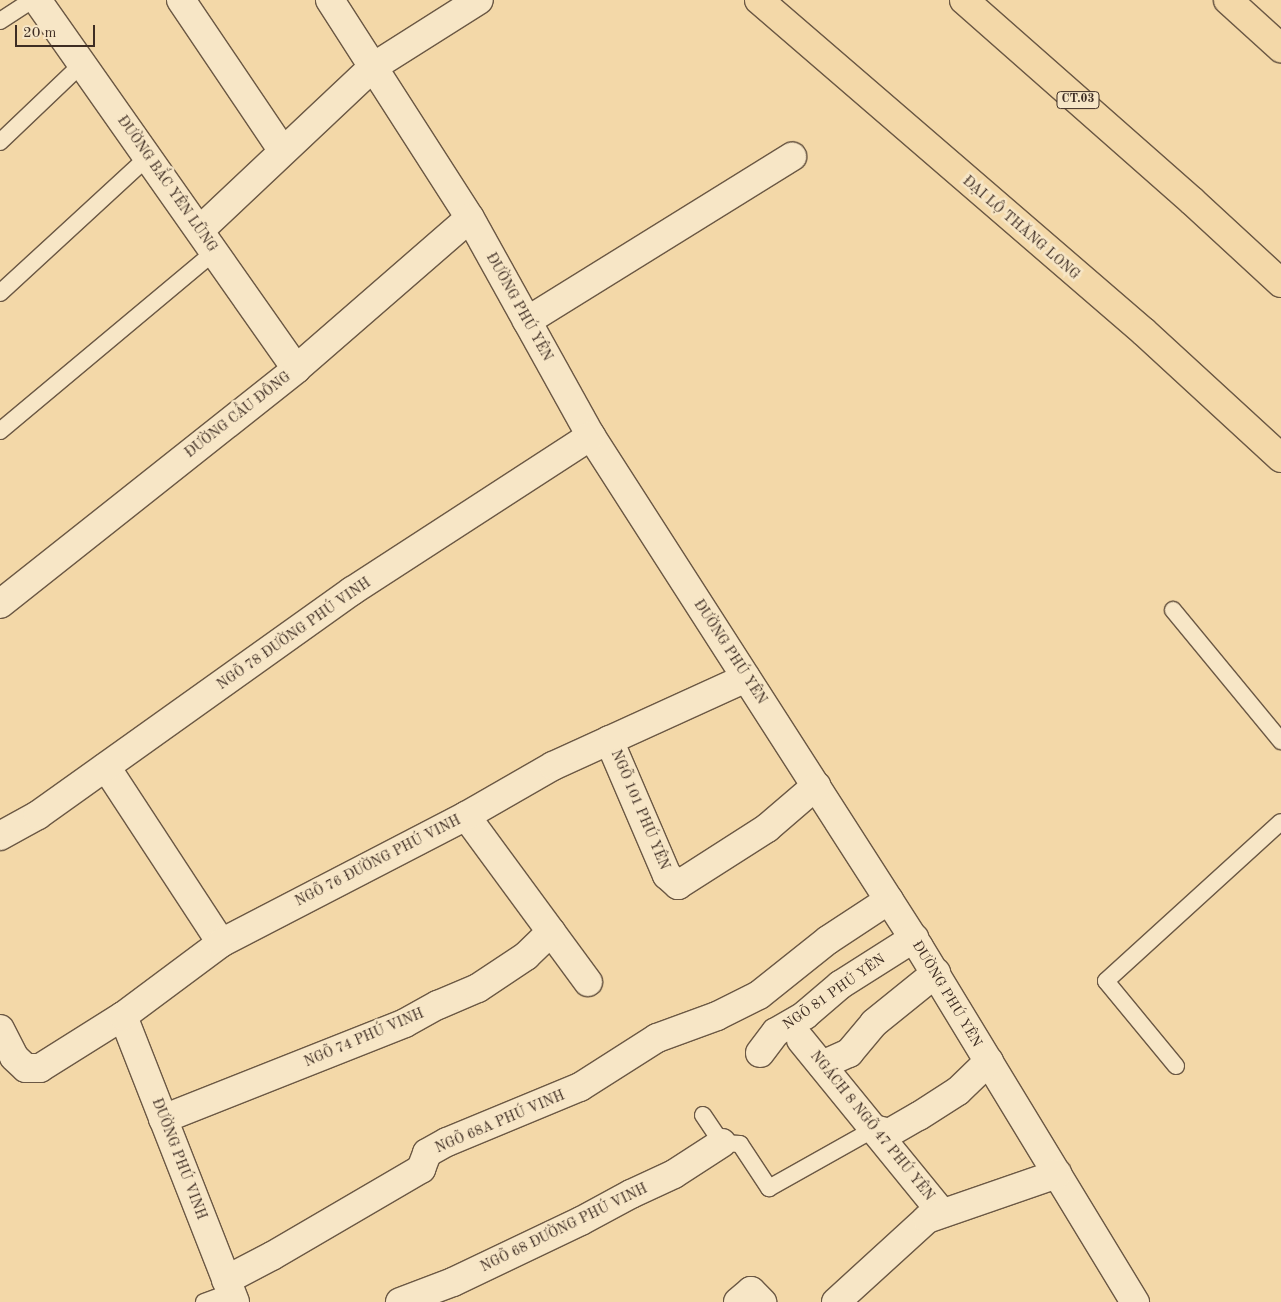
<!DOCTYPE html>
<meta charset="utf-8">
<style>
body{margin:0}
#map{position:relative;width:1281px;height:1302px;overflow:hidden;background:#f3d8a8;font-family:"Old Standard TT",serif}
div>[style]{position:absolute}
.roads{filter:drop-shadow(1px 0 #6b5844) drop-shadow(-1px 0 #6b5844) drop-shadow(0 1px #6b5844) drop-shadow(0 -1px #6b5844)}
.lane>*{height:16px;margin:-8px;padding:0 8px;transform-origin:8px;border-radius:8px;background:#f7e6c6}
.street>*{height:28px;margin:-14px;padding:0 14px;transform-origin:14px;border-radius:14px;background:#f7e6c6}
.primary>*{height:28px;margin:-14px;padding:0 14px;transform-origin:14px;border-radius:14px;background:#f3d8a8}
.highway>*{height:28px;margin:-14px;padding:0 14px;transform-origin:14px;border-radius:14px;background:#f3d8a8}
span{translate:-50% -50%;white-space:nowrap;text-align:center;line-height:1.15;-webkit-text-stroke:5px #f7e6c6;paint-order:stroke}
.shield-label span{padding:1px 4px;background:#f7e6c6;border:1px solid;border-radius:4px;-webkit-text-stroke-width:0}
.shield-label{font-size:12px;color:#3e2d23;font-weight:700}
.street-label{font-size:14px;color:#3e2d23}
.scale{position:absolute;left:15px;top:25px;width:80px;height:22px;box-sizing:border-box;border:2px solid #3e2d23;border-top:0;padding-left:6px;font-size:15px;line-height:18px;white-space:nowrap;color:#3e2d23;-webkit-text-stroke:4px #f7e6c6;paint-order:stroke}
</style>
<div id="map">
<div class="roads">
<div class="lane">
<i style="left:0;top:21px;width:38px;rotate:-33deg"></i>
<i style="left:0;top:142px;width:113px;rotate:-43.6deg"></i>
<i style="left:0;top:293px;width:201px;rotate:-42.6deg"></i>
<i style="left:0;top:431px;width:279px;rotate:-39.9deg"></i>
<i style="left:1173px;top:610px;width:170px;rotate:50.5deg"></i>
<i style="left:1176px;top:1066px;width:110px;rotate:-129.5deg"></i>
<i style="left:1106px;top:981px;width:236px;rotate:-42.3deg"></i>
<i style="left:703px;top:1115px;width:34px;rotate:56deg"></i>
<i style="left:722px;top:1143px;width:18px;rotate:3deg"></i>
<i style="left:740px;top:1144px;width:53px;rotate:56.6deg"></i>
<i style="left:769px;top:1188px;width:120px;rotate:-29.3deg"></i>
<i style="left:204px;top:1302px;width:29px;rotate:-20deg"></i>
</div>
<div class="street">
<i style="left:37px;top:0;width:451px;rotate:54.9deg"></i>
<i style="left:181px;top:0;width:182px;rotate:56deg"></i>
<i style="left:330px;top:0;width:259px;rotate:57.3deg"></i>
<i style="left:470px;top:218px;width:249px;rotate:61deg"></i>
<i style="left:591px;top:436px;width:607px;rotate:57.3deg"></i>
<i style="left:919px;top:947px;width:416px;rotate:58.7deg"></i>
<i style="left:200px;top:230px;width:238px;rotate:-43.3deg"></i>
<i style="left:373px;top:67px;width:125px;rotate:-32.3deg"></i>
<i style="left:527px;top:321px;width:312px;rotate:-31.8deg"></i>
<i style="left:0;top:604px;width:378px;rotate:-38.4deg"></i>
<i style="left:296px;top:369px;width:230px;rotate:-41deg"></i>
<i style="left:609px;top:740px;width:147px;rotate:66.8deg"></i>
<i style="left:667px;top:875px;width:15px;rotate:42deg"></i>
<i style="left:678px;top:885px;width:106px;rotate:-32.6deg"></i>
<i style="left:767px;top:828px;width:65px;rotate:-40.6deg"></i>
<i style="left:106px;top:767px;width:210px;rotate:56.8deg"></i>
<i style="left:466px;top:816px;width:206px;rotate:53.7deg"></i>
<i style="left:0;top:836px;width:43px;rotate:-28.9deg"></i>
<i style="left:38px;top:815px;width:386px;rotate:-35.5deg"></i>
<i style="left:352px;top:591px;width:285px;rotate:-33deg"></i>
<i style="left:123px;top:1016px;width:307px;rotate:68.6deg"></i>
<i style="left:0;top:1029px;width:31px;rotate:63deg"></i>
<i style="left:14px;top:1057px;width:16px;rotate:43deg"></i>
<i style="left:26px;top:1068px;width:14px"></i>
<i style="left:40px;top:1068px;width:98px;rotate:-32.1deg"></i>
<i style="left:123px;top:1016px;width:122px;rotate:-36.7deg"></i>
<i style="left:221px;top:943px;width:276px;rotate:-27.4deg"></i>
<i style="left:466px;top:816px;width:100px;rotate:-29.9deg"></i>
<i style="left:553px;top:766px;width:212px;rotate:-24.5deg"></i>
<i style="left:801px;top:1040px;width:223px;rotate:50.8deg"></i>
<i style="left:760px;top:1053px;width:26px;rotate:-53deg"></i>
<i style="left:776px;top:1032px;width:34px;rotate:-30deg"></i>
<i style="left:805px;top:1015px;width:46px;rotate:-40.6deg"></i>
<i style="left:840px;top:985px;width:88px;rotate:-32.4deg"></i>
<i style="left:822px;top:1065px;width:30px;rotate:-24deg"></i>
<i style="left:849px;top:1053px;width:39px;rotate:-50deg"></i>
<i style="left:874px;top:1023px;width:80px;rotate:-38.9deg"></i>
<i style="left:163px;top:1119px;width:260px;rotate:-21.6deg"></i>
<i style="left:405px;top:1023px;width:38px;rotate:-29deg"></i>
<i style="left:438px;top:1005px;width:43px;rotate:-23deg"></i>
<i style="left:478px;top:988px;width:58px;rotate:-33.7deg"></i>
<i style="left:526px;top:956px;width:35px;rotate:-44deg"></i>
<i style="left:874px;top:1129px;width:16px;rotate:15deg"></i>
<i style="left:889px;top:1133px;width:34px;rotate:-30deg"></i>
<i style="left:919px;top:1116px;width:46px;rotate:-32.7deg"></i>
<i style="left:958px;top:1091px;width:43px;rotate:-44.1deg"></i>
<i style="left:226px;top:1280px;width:52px;rotate:-27.6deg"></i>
<i style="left:272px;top:1256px;width:173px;rotate:-30.3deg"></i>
<i style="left:421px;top:1169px;width:17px;rotate:-69deg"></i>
<i style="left:427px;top:1153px;width:23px;rotate:-29deg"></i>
<i style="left:447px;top:1142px;width:144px;rotate:-22.5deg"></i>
<i style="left:580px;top:1087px;width:91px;rotate:-32.5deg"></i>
<i style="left:657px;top:1038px;width:64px;rotate:-20.1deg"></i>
<i style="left:717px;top:1016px;width:47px;rotate:-26.6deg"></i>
<i style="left:759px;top:995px;width:88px;rotate:-38.6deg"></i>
<i style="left:828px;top:940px;width:73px;rotate:-33.3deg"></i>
<i style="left:400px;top:1302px;width:57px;rotate:-20.7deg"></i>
<i style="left:453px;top:1282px;width:142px;rotate:-25.5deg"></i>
<i style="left:581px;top:1221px;width:57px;rotate:-28.4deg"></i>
<i style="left:631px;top:1194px;width:47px;rotate:-24.9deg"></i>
<i style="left:674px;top:1174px;width:57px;rotate:-32.9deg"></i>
<i style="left:738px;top:1302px;width:17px;rotate:-40deg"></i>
<i style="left:751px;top:1291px;width:16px;rotate:45deg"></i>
<i style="left:836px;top:1302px;width:123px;rotate:-42.4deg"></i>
<i style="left:927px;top:1219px;width:138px;rotate:-19.1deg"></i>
</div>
<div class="primary">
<i style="left:759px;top:0;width:508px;rotate:40.77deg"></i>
<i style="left:1144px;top:332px;width:186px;rotate:42.6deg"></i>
</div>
<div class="highway">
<i style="left:964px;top:0;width:304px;rotate:41.4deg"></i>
<i style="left:1192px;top:201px;width:121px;rotate:42.7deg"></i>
<i style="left:1228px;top:0;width:72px;rotate:42.2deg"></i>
</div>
</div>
<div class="shield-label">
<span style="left:1078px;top:100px">CT.03</span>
</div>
<div class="street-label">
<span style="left:167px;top:184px;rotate:55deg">ĐƯỜNG BẮC YÊN LŨNG</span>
<span style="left:1021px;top:228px;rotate:41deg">ĐẠI LỘ THĂNG LONG</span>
<span style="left:519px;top:307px;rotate:61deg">ĐƯỜNG PHÚ YÊN</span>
<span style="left:238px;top:415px;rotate:-38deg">ĐƯỜNG CẦU ĐÔNG</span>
<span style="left:294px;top:634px;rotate:-35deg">NGÕ 78 ĐƯỜNG PHÚ VINH</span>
<span style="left:730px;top:652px;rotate:57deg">ĐƯỜNG PHÚ YÊN</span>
<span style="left:640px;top:810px;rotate:67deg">NGÕ 101 PHÚ YÊN</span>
<span style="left:378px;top:861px;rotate:-27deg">NGÕ 76 ĐƯỜNG PHÚ VINH</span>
<span style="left:834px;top:992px;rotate:-35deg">NGÕ 81 PHÚ YÊN</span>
<span style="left:947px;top:994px;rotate:59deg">ĐƯỜNG PHÚ YÊN</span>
<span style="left:364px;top:1038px;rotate:-23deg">NGÕ 74 PHÚ VINH</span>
<span style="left:500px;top:1122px;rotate:-23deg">NGÕ 68A PHÚ VINH</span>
<span style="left:872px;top:1126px;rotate:51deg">NGÁCH 8 NGÕ 47 PHÚ YÊN</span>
<span style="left:179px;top:1159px;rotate:69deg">ĐƯỜNG PHÚ VINH</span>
<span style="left:564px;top:1228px;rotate:-26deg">NGÕ 68 ĐƯỜNG PHÚ VINH</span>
</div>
<div class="scale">20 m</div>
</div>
